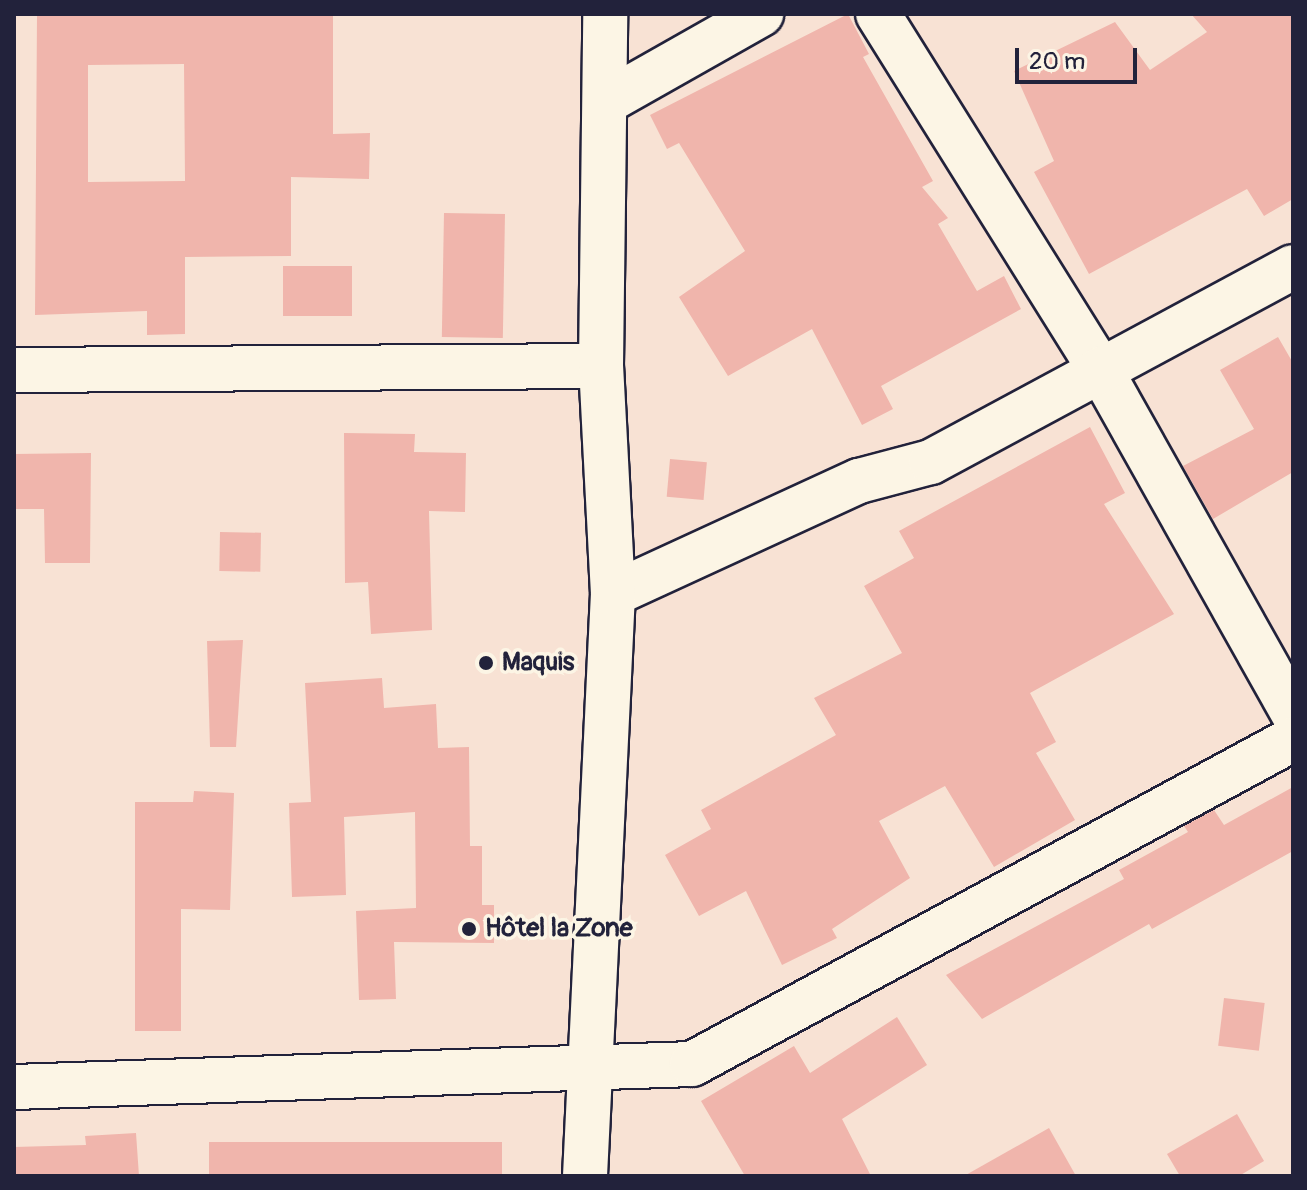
<!DOCTYPE html>
<meta charset="utf-8">
<style>
body{margin:0}
#map{position:relative;width:1307px;height:1190px;overflow:hidden;background:#f8e2d4;font-family:Pangolin,sans-serif}
div>[style]{position:absolute}
.building>*{inset:0;background:#f0b5ac;transform-origin:0 0}
.roads{filter:drop-shadow(2px 0 #22223b) drop-shadow(-2px 0 #22223b) drop-shadow(0 2px #22223b) drop-shadow(0 -2px #22223b)}
.minor>*{height:44px;margin:-22px;padding:0 22px;transform-origin:22px;border-radius:22px;background:#fcf5e5}
.dots>*{width:22px;height:22px;translate:-50% -50%;box-sizing:border-box;border:4px solid #fcf5e5;border-radius:50%}
span{translate:-50% -50%;white-space:nowrap;text-align:center;line-height:1.15;-webkit-text-stroke:7px #fcf5e5;paint-order:stroke}
.poi-label{font-size:26px;color:#22223b;font-weight:700}
.left{translate:0 -50%;text-align:left}
.frame{position:absolute;inset:0;border:16px solid #22223b;pointer-events:none}
.scale{position:absolute;left:1015px;top:48px;width:122px;height:36px;box-sizing:border-box;border:4px solid #22223b;border-top:0;padding-left:10px;font-size:24px;line-height:28px;white-space:nowrap;color:#22223b;-webkit-text-stroke:6px #fcf5e5;paint-order:stroke}
</style>
<div id="map">
<div class="building">
<i style="clip-path:polygon(evenodd,37px 14px,333px 14px,333px 134px,370px 133px,369px 179px,291px 177px,291px 256px,185px 257px,185px 334px,147px 335px,147px 311px,35px 315px,37px 14px,184px 64px,185px 181px,88px 182px,88px 65px,184px 64px)"></i>
<i style="clip-path:polygon(848px 14px,869px 54px,863px 57px,933px 181px,922px 187px,948px 218px,938px 224px,977px 291px,1004px 276px,1021px 309px,881px 386px,893px 409px,862px 425px,812px 329px,728px 376px,679px 297px,745px 251px,679px 143px,667px 149px,650px 115px)"></i>
<i style="clip-path:polygon(1191px 14px,1293px 14px,1293px 199px,1264px 216px,1247px 189px,1089px 274px,1034px 172px,1054px 161px,1014px 71px,1115px 22px,1150px 70px,1207px 32px)"></i>
<i style="left:444px;top:213px;width:61px;height:124px;rotate:1deg"></i>
<i style="left:283px;top:266px;width:69px;height:50px"></i>
<i style="clip-path:polygon(1278px 337px,1293px 363px,1293px 472px,1213px 519px,1183px 466px,1254px 429px,1220px 370px)"></i>
<i style="clip-path:polygon(1090px 427px,1125px 493px,1104px 504px,1174px 614px,1030px 693px,1056px 742px,1036px 753px,1075px 820px,994px 867px,945px 786px,879px 821px,910px 878px,832px 929px,837px 938px,782px 965px,746px 891px,699px 916px,665px 855px,711px 829px,701px 810px,836px 735px,814px 698px,902px 653px,864px 586px,914px 558px,899px 531px)"></i>
<i style="clip-path:polygon(344px 433px,415px 434px,414px 452px,466px 453px,465px 512px,429px 511px,432px 630px,371px 634px,368px 582px,345px 583px)"></i>
<i style="clip-path:polygon(91px 453px,90px 563px,45px 563px,44px 509px,14px 509px,14px 454px)"></i>
<i style="left:670px;top:459px;width:37px;height:38px;rotate:5deg"></i>
<i style="left:220px;top:532px;width:41px;height:39px;rotate:1deg"></i>
<i style="clip-path:polygon(243px 640px,236px 747px,210px 747px,207px 641px)"></i>
<i style="clip-path:polygon(382px 678px,384px 708px,436px 704px,438px 748px,469px 747px,470px 846px,482px 846px,482px 905px,494px 905px,494px 943px,394px 942px,396px 999px,359px 1000px,356px 911px,416px 908px,415px 812px,344px 817px,346px 895px,292px 897px,289px 803px,311px 802px,305px 683px)"></i>
<i style="clip-path:polygon(1293px 787px,1293px 851px,1152px 929px,1149px 924px,982px 1019px,946px 975px,1124px 879px,1119px 870px,1188px 832px,1184px 826px,1214px 810px,1224px 825px)"></i>
<i style="clip-path:polygon(194px 791px,234px 793px,230px 910px,181px 909px,181px 1031px,135px 1031px,135px 802px,193px 802px)"></i>
<i style="left:1224px;top:998px;width:41px;height:48px;rotate:7deg"></i>
<i style="clip-path:polygon(897px 1017px,927px 1065px,842px 1119px,871px 1176px,745px 1176px,701px 1101px,794px 1046px,810px 1073px)"></i>
<i style="clip-path:polygon(1237px 1114px,1264px 1161px,1239px 1176px,1180px 1176px,1167px 1154px)"></i>
<i style="clip-path:polygon(1049px 1128px,1076px 1176px,964px 1176px)"></i>
<i style="clip-path:polygon(136px 1133px,139px 1176px,14px 1176px,14px 1147px,86px 1145px,85px 1136px)"></i>
<i style="left:209px;top:1142px;width:293px;height:34px"></i>
</div>
<div class="roads">
<div class="minor">
<i style="left:878px;top:14px;width:419px;rotate:58deg"></i>
<i style="left:1100px;top:369px;width:394px;rotate:60.7deg"></i>
<i style="left:609px;top:100px;width:175px;rotate:-29.5deg"></i>
<i style="left:14px;top:370px;width:587px;rotate:-0.39deg"></i>
<i style="left:613px;top:594px;width:271px;rotate:-24.7deg"></i>
<i style="left:859px;top:481px;width:74px;rotate:-14.8deg"></i>
<i style="left:931px;top:462px;width:411px;rotate:-28.3deg"></i>
<i style="left:14px;top:1087px;width:678px;rotate:-1.94deg"></i>
<i style="left:692px;top:1064px;width:683px;rotate:-28.4deg"></i>
<i style="left:585px;top:1176px;width:583px;rotate:-87.25deg"></i>
<i style="left:613px;top:594px;width:228px;rotate:-93deg"></i>
<i style="left:601px;top:366px;width:352px;rotate:-89.3deg"></i>
</div>
</div>
<div class="dots">
<i style="left:486px;top:663px;background:#22223b"></i>
<i style="left:469px;top:929px;background:#22223b"></i>
</div>
<div class="poi-label">
<span class="left" style="left:502px;top:663px">Maquis</span>
<span class="left" style="left:485px;top:929px">Hôtel la Zone</span>
</div>
<div class="frame"></div>
<div class="scale">20 m</div>
</div>
